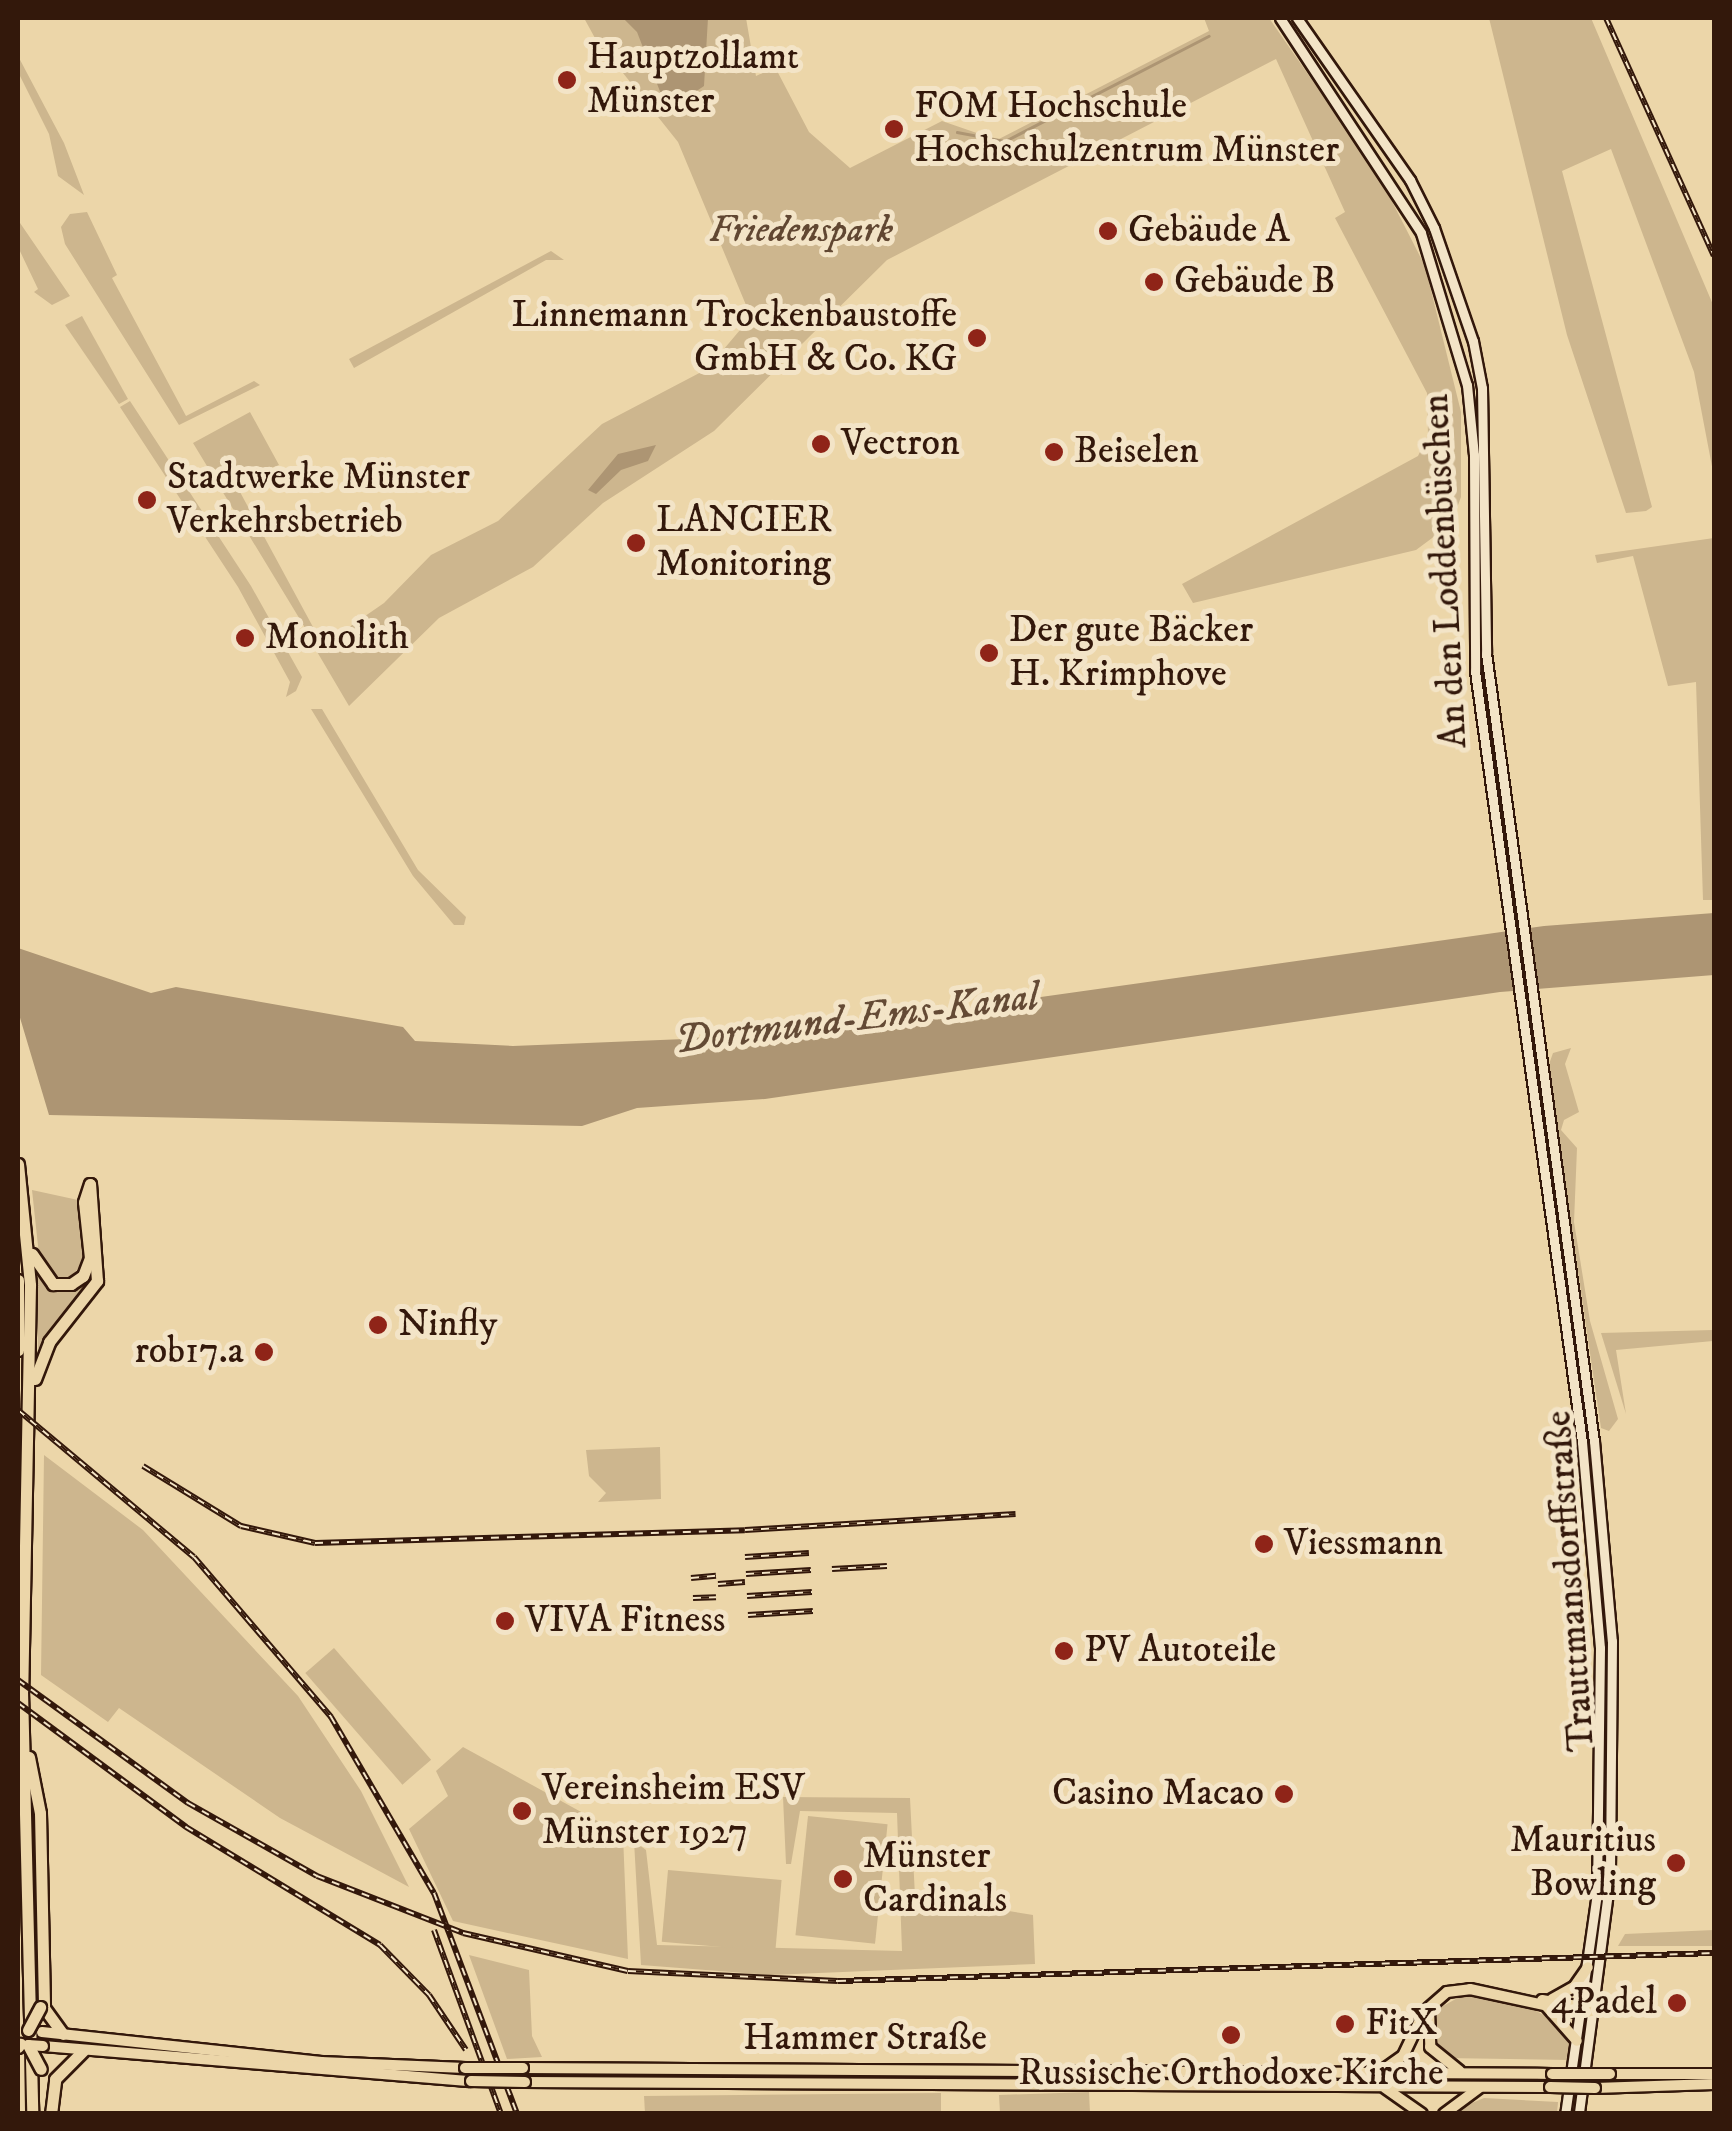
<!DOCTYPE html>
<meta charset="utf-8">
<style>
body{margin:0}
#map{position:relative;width:1732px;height:2131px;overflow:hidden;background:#ecd6a9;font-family:"IM FELL DW Pica",serif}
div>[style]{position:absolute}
.green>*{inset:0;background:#cdb68e;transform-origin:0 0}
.water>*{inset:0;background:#ad9573}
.stream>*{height:2.5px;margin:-1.25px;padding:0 1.25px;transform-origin:1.25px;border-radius:1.25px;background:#ad9573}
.roads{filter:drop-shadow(2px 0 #33180b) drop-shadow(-2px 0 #33180b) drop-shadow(0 2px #33180b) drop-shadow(0 -2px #33180b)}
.secondary>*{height:9px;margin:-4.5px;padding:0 4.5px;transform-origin:4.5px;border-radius:4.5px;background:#f3e4c7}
.primary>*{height:10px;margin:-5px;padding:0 5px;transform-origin:5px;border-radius:5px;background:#ecd6a9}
.trunk>*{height:11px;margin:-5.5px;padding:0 5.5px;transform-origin:5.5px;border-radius:5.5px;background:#ecd6a9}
.rail>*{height:6px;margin-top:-3px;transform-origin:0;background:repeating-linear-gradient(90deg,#f3e4c7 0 8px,#33180b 0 16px);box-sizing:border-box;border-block:2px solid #33180b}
.bridges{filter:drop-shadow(2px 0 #33180b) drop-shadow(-2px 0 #33180b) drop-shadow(0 2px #33180b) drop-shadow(0 -2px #33180b)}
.primary-bridge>*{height:10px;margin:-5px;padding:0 5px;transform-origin:5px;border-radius:5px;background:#ecd6a9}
.trunk-bridge>*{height:11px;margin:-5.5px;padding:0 5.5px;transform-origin:5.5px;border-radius:5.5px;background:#ecd6a9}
.dots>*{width:28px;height:28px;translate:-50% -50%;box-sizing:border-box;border:5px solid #f3e4c7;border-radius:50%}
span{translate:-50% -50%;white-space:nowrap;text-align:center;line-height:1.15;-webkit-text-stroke:10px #f3e4c7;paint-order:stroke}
.poi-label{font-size:38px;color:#33180b}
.left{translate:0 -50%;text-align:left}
.right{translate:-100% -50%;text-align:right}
.park-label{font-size:38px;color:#614732;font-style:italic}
.street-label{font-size:38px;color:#33180b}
.water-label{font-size:40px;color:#644a35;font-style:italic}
.frame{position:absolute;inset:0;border:20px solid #33180b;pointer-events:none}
</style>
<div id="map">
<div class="green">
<i style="clip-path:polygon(584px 18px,746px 18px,756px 76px,775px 67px,809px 132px,850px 168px,942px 121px,997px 140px,1209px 31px,1204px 18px,1269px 18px,1380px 178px,1425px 266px,1461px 412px,1461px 497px,1451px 524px,1416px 550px,1193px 603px,1182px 584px,1418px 456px,1428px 435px,1427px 393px,1335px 218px,1345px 212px,1276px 59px,887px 260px,714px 431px,603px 503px,533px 567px,439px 618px,349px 706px,316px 650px,384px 603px,431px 555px,498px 521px,602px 424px,707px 369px,751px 317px,678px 142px,619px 68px,613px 71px)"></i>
<i style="clip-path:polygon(1489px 18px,1591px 18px,1714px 307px,1714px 477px,1694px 372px,1611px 149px,1562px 171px,1652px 507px,1646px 511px,1626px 513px,1567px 335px)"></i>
<i style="clip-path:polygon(18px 56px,64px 143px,84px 195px,58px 176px,49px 134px,18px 72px)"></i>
<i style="clip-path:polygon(87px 212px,117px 275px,112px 278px,186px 416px,254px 381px,260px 385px,179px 425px,65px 244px,61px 227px,70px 214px)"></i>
<i style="clip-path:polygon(18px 220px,70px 296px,52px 305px,34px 292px,38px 289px,18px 247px)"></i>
<i style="clip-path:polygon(551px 251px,564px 260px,546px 260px,354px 368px,349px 359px)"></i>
<i style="clip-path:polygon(82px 316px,128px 399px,119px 404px,65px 325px)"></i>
<i style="clip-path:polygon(130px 401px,251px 586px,302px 677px,296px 691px,286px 697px,290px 682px,238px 587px,120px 407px)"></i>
<i style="clip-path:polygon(250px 412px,279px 465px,244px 479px,240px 492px,313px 627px,307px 631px,193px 443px)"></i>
<i style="clip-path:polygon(1714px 538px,1714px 900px,1703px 900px,1696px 682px,1668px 686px,1633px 556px,1597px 563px,1595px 555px)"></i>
<i style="clip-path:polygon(1478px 570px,1483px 682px,1521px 924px,1513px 925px,1480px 676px)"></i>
<i style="clip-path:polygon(311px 709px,322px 709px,418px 870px,466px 917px,464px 925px,454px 925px,413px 876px)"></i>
<i style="clip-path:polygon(1571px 1048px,1565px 1064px,1579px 1112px,1564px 1120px,1561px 1130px,1577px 1148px,1574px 1222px,1590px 1321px,1618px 1419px,1609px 1431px,1601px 1428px,1548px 1067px,1553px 1053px)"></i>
<i style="clip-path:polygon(32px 1190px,78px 1200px,85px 1259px,70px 1279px,53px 1278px,39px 1255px)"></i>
<i style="clip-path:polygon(92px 1267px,92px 1280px,38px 1349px,37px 1277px,53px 1288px)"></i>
<i style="clip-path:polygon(1714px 1287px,1714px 1346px,1713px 1341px,1616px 1350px,1626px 1414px,1601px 1333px,1713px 1330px)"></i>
<i style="clip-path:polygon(660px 1447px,661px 1499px,598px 1502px,606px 1493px,589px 1476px,586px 1450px)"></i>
<i style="clip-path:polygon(44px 1455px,143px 1530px,298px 1696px,361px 1791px,409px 1887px,280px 1818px,119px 1708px,108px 1722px,41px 1675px)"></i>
<i style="left:334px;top:1648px;width:148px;height:38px;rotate:49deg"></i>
<i style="clip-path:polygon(463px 1747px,623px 1835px,628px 1959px,453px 1921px,409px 1829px,448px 1796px,436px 1771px)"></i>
<i style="clip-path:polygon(783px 1797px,910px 1798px,915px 1896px,1033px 1915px,1035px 1964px,770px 1975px,641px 1965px,634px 1841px,646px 1850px,657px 1945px,902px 1951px,897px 1813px,800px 1811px,791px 1864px,786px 1864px)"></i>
<i style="left:808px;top:1816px;width:80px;height:120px;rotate:6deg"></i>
<i style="left:668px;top:1870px;width:114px;height:72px;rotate:5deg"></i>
<i style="clip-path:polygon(1714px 1930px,1714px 1946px,1618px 1946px,1625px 1934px)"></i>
<i style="clip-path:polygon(469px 1955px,529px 1970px,532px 2036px,542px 2057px,507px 2059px)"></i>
<i style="clip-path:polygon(1463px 1995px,1530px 2008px,1558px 2022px,1569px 2041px,1570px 2060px,1443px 2058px,1431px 2042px,1434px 2011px)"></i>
<i style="clip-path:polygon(1089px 2092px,1090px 2113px,1000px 2113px,999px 2095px)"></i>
<i style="clip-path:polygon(941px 2093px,941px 2113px,645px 2113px,644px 2096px)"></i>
<i style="clip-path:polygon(1484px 2098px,1558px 2102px,1557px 2113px,1448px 2113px)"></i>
</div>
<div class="water">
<i style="clip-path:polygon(623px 18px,708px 18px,704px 86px,689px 96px,661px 94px,637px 32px)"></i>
<i style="clip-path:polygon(656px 445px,648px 461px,621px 470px,596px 494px,588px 490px,618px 454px)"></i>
<i style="clip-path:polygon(1714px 913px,1714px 975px,1500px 992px,765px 1099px,637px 1108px,582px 1126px,49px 1115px,18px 1011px,18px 948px,151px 993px,176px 987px,403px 1027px,415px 1041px,513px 1046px,685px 1039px,892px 1018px,1544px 926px)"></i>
</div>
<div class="stream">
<i style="left:957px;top:132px;width:49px;rotate:10.6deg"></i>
<i style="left:1005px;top:141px;width:229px;rotate:-27.3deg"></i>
</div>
<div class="roads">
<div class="secondary">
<i style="left:1280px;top:18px;width:257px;rotate:56.7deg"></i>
<i style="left:1421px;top:233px;width:159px;rotate:73.2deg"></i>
<i style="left:1467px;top:385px;width:70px;rotate:84.3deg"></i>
<i style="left:1474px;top:455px;width:216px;rotate:89.7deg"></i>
<i style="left:1475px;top:671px;width:778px;rotate:82.1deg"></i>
<i style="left:1582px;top:1442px;width:207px;rotate:85deg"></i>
<i style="left:1600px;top:1648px;width:245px;rotate:90.7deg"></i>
<i style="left:1597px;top:1893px;width:223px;rotate:98.2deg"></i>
<i style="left:1297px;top:18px;width:198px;rotate:55.1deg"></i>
<i style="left:1410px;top:180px;width:54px;rotate:63.4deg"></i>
<i style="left:1434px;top:228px;width:120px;rotate:71deg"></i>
<i style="left:1473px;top:341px;width:48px;rotate:79.2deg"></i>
<i style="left:1482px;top:388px;width:265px;rotate:89.1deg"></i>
<i style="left:1486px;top:653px;width:795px;rotate:82.2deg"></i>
<i style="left:1594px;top:1441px;width:201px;rotate:84.9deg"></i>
<i style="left:1612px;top:1641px;width:236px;rotate:90.5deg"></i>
<i style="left:1610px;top:1877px;width:239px;rotate:97.5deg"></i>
</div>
<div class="primary">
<i style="left:1552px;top:1999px;width:25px;rotate:-29deg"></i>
<i style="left:1574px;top:1987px;width:24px;rotate:-55deg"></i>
<i style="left:1542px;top:2000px;width:53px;rotate:9.8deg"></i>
<i style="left:1547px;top:2007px;width:45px;rotate:48.6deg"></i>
<i style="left:1429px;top:2009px;width:38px;rotate:88deg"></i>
<i style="left:1430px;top:2047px;width:38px;rotate:39deg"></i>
<i style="left:42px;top:2032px;width:281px;rotate:6.1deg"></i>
<i style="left:321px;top:2062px;width:144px;rotate:2.4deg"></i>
<i style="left:43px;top:2046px;width:429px;rotate:4.7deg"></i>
<i style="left:523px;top:2068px;width:1029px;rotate:0.33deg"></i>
<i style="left:1380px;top:2072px;width:28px;rotate:-35deg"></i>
<i style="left:1403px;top:2056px;width:49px;rotate:-64.5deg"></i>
<i style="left:1424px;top:2012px;width:30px;rotate:-41deg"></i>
<i style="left:1447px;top:1992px;width:23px;rotate:-7deg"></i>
<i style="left:1470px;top:1989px;width:114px;rotate:12.2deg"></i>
<i style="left:1581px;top:2013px;width:15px;rotate:-11deg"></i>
<i style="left:1610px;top:2074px;width:104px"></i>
<i style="left:525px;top:2082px;width:1025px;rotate:0.28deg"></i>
<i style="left:1385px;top:2088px;width:45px;rotate:35.1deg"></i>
<i style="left:1595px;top:2088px;width:119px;rotate:-1.9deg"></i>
<i style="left:1444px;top:2114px;width:44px;rotate:-36.6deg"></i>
</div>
<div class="trunk">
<i style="left:18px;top:1164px;width:122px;rotate:84.3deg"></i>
<i style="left:30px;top:1285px;width:406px;rotate:91.1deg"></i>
<i style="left:22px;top:1691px;width:423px;rotate:88.6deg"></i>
<i style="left:32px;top:1254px;width:37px;rotate:55deg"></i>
<i style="left:53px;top:1284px;width:18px"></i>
<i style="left:71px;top:1284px;width:14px;rotate:-34deg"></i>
<i style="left:83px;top:1276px;width:19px;rotate:-69deg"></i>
<i style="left:90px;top:1258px;width:56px;rotate:-96.1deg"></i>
<i style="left:84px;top:1202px;width:19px;rotate:-72deg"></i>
<i style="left:18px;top:1280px;width:70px;rotate:90deg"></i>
<i style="left:35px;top:1379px;width:40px;rotate:-69deg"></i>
<i style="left:49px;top:1342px;width:78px;rotate:-51.8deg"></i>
<i style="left:97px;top:1281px;width:97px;rotate:-94.1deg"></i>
<i style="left:29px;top:1757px;width:57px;rotate:78.9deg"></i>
<i style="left:40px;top:1813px;width:195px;rotate:88.8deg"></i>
<i style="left:44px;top:2008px;width:32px;rotate:54deg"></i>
<i style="left:18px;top:2047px;width:67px;rotate:89.1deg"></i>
<i style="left:51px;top:2114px;width:35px;rotate:-83deg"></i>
<i style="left:55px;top:2079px;width:40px;rotate:-45deg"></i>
</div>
</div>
<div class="rail">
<i style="left:1606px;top:18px;width:261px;rotate:65.6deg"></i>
<i style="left:18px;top:1410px;width:229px;rotate:39.9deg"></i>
<i style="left:194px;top:1557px;width:211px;rotate:49.4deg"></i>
<i style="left:331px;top:1717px;width:204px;rotate:59.7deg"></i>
<i style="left:434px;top:1893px;width:236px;rotate:69.4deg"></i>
<i style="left:143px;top:1466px;width:115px;rotate:31.5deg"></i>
<i style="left:241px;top:1526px;width:76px;rotate:12.9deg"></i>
<i style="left:315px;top:1543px;width:430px;rotate:-1.7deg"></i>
<i style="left:745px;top:1530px;width:271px;rotate:-3.4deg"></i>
<i style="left:745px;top:1557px;width:64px;rotate:-3.6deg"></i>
<i style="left:832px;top:1569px;width:55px;rotate:-3.1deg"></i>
<i style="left:746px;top:1574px;width:65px;rotate:-3.5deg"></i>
<i style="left:691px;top:1578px;width:25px;rotate:-5deg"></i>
<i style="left:718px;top:1584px;width:27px;rotate:-4deg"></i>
<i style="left:747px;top:1596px;width:65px;rotate:-3.5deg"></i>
<i style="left:693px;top:1598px;width:23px;rotate:-2deg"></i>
<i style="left:748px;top:1615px;width:65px;rotate:-3.5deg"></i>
<i style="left:18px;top:1680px;width:210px;rotate:35.9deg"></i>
<i style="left:188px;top:1803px;width:148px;rotate:29.5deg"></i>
<i style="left:317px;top:1876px;width:157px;rotate:21.3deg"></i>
<i style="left:463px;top:1933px;width:169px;rotate:13deg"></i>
<i style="left:628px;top:1971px;width:210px;rotate:2.7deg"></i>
<i style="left:838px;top:1981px;width:876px;rotate:-1.83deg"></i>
<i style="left:18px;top:1703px;width:209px;rotate:36.4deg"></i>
<i style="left:186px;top:1827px;width:227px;rotate:31.3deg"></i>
<i style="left:380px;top:1945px;width:70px;rotate:45.6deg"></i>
<i style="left:429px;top:1995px;width:66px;rotate:56.1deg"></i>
<i style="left:434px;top:1930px;width:196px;rotate:70deg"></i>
</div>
<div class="bridges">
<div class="primary-bridge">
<i style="left:28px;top:2045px;width:15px;rotate:4deg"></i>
<i style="left:465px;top:2068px;width:58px"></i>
<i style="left:1552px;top:2074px;width:58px"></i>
<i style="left:471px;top:2081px;width:54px;rotate:1.1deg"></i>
<i style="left:1550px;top:2087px;width:45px;rotate:1.3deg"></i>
</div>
<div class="trunk-bridge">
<i style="left:28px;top:2030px;width:26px;rotate:-62deg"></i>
<i style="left:28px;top:2045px;width:27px;rotate:62deg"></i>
<i style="left:18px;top:2047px;width:4px;rotate:-56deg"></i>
</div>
</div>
<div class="dots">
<i style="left:567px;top:80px;background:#8f2418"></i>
<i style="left:894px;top:129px;background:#8f2418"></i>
<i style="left:1108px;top:231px;background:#8f2418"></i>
<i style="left:1154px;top:282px;background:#8f2418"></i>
<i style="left:977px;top:338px;background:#8f2418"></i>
<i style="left:821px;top:444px;background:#8f2418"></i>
<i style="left:1054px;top:452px;background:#8f2418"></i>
<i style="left:147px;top:500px;background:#8f2418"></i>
<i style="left:636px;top:543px;background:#8f2418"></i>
<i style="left:245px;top:638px;background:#8f2418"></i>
<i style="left:989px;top:653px;background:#8f2418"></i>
<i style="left:378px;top:1325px;background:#8f2418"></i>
<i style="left:264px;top:1352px;background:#8f2418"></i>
<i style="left:1264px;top:1544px;background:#8f2418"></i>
<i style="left:505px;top:1621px;background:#8f2418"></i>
<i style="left:1064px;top:1651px;background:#8f2418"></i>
<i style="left:1284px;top:1794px;background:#8f2418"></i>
<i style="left:522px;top:1811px;background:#8f2418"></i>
<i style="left:1676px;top:1863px;background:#8f2418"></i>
<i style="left:843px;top:1879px;background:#8f2418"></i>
<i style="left:1677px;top:2003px;background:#8f2418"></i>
<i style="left:1345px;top:2024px;background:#8f2418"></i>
<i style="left:1231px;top:2035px;background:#8f2418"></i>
</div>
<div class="poi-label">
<span class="left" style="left:587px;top:80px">Hauptzollamt<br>Münster</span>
<span class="left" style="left:914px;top:129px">FOM Hochschule<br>Hochschulzentrum Münster</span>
<span class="left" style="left:1128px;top:231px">Gebäude A</span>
<span class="left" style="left:1174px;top:282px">Gebäude B</span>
<span class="right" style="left:957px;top:338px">Linnemann Trockenbaustoffe<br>GmbH &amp; Co. KG</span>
<span class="left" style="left:841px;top:444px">Vectron</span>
<span class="left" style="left:1074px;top:452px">Beiselen</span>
<span class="left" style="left:167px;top:500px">Stadtwerke Münster<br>Verkehrsbetrieb</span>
<span class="left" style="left:656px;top:543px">LANCIER<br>Monitoring</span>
<span class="left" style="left:1009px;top:653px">Der gute Bäcker<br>H. Krimphove</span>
<span class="left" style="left:265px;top:638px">Monolith</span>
<span class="left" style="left:398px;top:1325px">Ninfly</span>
<span class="right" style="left:244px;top:1352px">rob17.a</span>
<span class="left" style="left:1284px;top:1544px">Viessmann</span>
<span class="left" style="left:525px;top:1621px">VIVA Fitness</span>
<span class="left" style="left:1084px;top:1651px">PV Autoteile</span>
<span class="left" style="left:542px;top:1811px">Vereinsheim ESV<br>Münster 1927</span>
<span class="right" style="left:1264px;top:1794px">Casino Macao</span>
<span class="right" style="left:1656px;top:1863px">Mauritius<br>Bowling</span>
<span class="left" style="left:863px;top:1879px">Münster<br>Cardinals</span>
<span class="right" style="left:1657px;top:2003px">4Padel</span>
<span class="left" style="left:1365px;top:2024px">FitX</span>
<span style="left:1231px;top:2074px">Russische Orthodoxe Kirche</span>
</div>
<div class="park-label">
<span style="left:801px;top:231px">Friedenspark</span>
</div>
<div class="street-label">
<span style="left:1446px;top:571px;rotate:-93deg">An den Loddenbüschen</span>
<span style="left:1571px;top:1581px;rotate:-94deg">Trauttmansdorffstraße</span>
<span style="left:865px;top:2039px">Hammer Straße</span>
</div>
<div class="water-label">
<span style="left:857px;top:1019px;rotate:-7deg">Dortmund-Ems-Kanal</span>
</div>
<div class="frame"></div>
</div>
